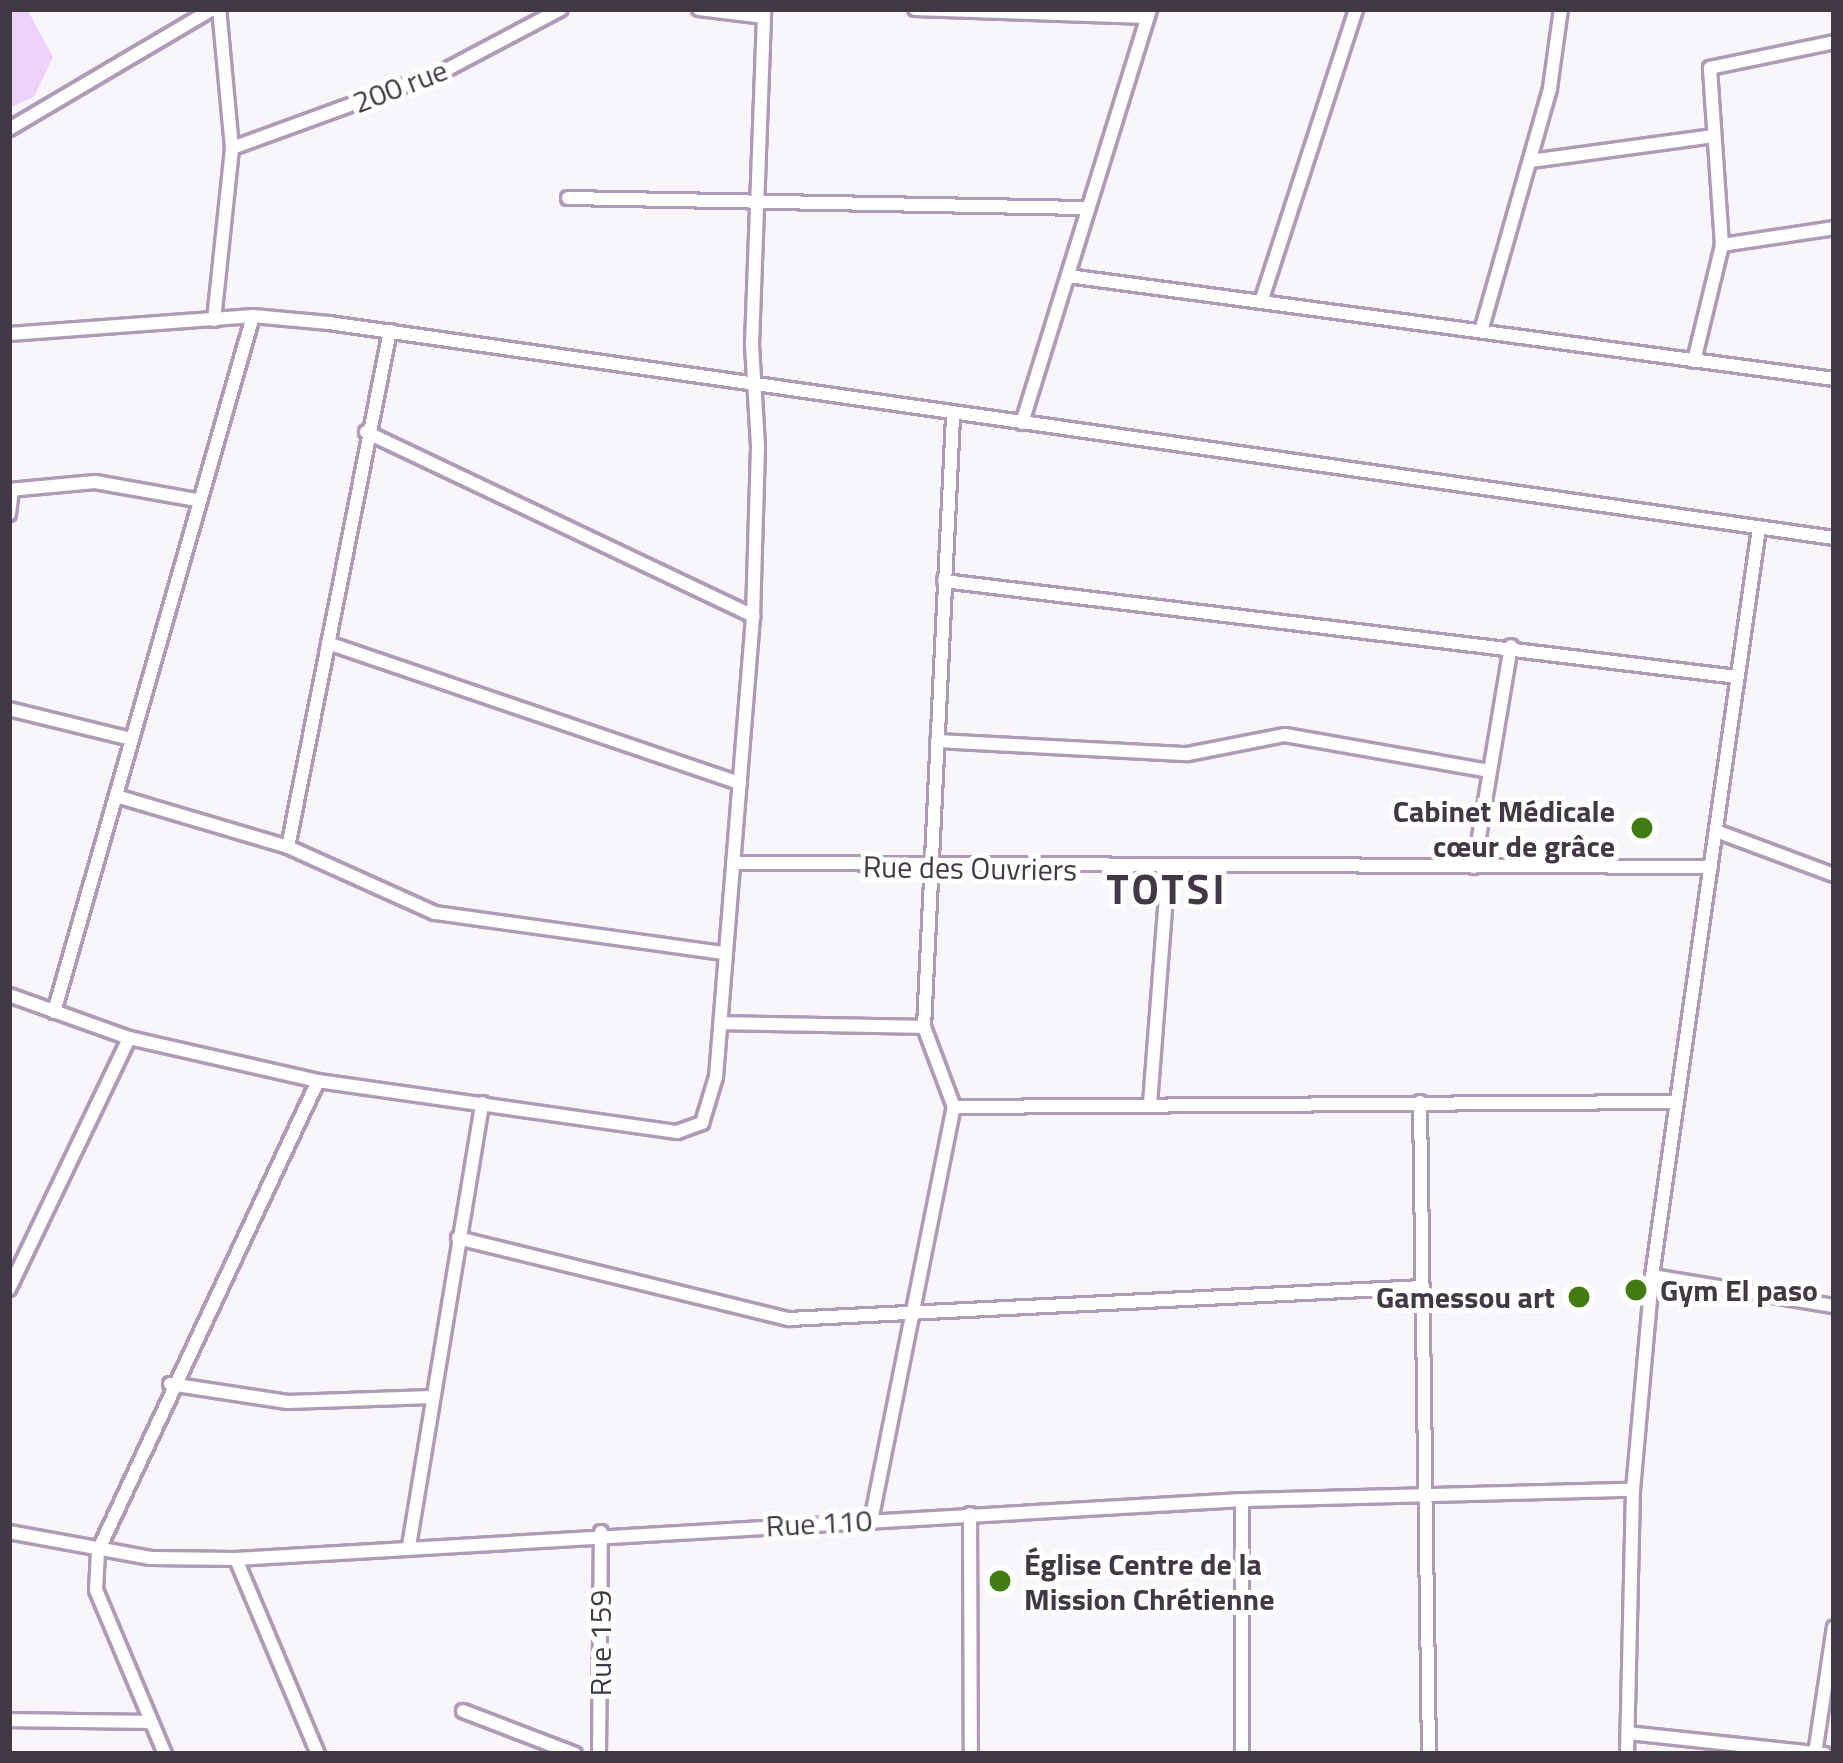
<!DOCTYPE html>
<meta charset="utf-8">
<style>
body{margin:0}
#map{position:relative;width:1843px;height:1763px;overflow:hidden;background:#f9f6fb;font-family:"Titillium Web",sans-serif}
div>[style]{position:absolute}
.green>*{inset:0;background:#efd2fc}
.roads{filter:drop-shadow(3px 0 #ae9cb6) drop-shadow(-3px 0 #ae9cb6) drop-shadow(0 3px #ae9cb6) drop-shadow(0 -3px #ae9cb6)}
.minor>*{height:12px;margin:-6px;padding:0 6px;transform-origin:6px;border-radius:6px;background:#fff}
.dots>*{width:33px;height:33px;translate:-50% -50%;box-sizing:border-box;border:6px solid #fff;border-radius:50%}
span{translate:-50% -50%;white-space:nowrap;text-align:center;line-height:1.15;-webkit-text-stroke:10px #fff;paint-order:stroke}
.street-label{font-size:30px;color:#403944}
.poi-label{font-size:30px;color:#403944;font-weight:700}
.right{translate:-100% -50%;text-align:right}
.left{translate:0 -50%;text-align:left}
.district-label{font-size:42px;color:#403944;font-weight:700;letter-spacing:3px}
.frame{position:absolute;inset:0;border:12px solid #403944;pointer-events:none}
</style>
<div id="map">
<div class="green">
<i style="clip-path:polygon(9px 9px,27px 9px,53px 57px,34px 97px,9px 108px)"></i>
</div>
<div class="roads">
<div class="minor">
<i style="left:699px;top:9px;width:64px;rotate:7.1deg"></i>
<i style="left:915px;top:9px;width:232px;rotate:2deg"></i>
<i style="left:9px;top:129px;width:237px;rotate:-30.5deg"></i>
<i style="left:232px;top:148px;width:226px;rotate:-20deg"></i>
<i style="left:444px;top:71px;width:132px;rotate:-27.9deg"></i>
<i style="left:1531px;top:161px;width:184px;rotate:-7.8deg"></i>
<i style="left:568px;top:198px;width:518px;rotate:1.11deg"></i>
<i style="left:1722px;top:245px;width:113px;rotate:-8.6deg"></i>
<i style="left:1068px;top:276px;width:773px;rotate:7.66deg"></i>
<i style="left:1261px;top:302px;width:308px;rotate:-72deg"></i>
<i style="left:214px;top:320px;width:173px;rotate:-84deg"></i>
<i style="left:232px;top:148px;width:140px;rotate:-95.3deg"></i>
<i style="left:1481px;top:331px;width:253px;rotate:-74.1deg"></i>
<i style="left:1550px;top:88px;width:80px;rotate:-82.1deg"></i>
<i style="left:9px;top:334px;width:245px;rotate:-4.2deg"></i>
<i style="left:253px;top:316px;width:76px;rotate:5.3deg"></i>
<i style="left:329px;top:323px;width:1520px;rotate:8.13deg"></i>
<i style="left:1694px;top:361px;width:119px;rotate:-76.4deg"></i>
<i style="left:1722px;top:245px;width:177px;rotate:-93.9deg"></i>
<i style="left:1710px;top:68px;width:127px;rotate:-11.8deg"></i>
<i style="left:1022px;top:423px;width:433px;rotate:-72.8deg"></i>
<i style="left:366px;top:432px;width:429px;rotate:25.4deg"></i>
<i style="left:9px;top:490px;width:86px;rotate:-5.3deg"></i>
<i style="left:95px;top:482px;width:104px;rotate:10deg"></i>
<i style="left:9px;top:514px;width:24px;rotate:-83deg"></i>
<i style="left:944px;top:581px;width:799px;rotate:6.9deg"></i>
<i style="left:328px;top:643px;width:435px;rotate:18.8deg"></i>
<i style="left:9px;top:709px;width:126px;rotate:13.8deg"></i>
<i style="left:937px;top:741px;width:251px;rotate:3deg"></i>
<i style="left:1188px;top:754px;width:99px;rotate:-11.1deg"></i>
<i style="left:1285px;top:735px;width:208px;rotate:10deg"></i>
<i style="left:116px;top:796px;width:179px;rotate:16.5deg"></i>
<i style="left:288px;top:847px;width:161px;rotate:24.2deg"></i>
<i style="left:435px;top:913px;width:293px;rotate:7.9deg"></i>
<i style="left:1716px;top:831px;width:126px;rotate:20.4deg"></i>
<i style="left:288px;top:847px;width:526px;rotate:-78.82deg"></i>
<i style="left:733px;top:863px;width:978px;rotate:0.23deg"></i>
<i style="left:1474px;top:867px;width:224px;rotate:-80.5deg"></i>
<i style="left:9px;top:995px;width:127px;rotate:19.7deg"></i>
<i style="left:129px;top:1038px;width:194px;rotate:12.8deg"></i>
<i style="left:318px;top:1081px;width:363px;rotate:8.1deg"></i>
<i style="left:677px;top:1132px;width:27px;rotate:-20deg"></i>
<i style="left:702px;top:1123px;width:48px;rotate:-73.1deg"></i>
<i style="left:716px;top:1077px;width:462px;rotate:-85.4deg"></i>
<i style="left:753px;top:616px;width:170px;rotate:-88.3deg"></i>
<i style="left:758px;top:446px;width:102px;rotate:-93.4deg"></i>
<i style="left:752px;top:344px;width:335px;rotate:-87.9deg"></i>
<i style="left:54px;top:1012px;width:724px;rotate:-74.04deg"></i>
<i style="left:721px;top:1023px;width:203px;rotate:1.1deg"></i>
<i style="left:1420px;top:1102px;width:652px;rotate:89.21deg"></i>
<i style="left:1150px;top:1104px;width:235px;rotate:-85.6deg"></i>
<i style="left:954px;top:1107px;width:722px;rotate:-0.4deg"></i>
<i style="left:458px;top:1238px;width:341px;rotate:13.8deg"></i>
<i style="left:789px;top:1319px;width:635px;rotate:-2.89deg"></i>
<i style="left:1652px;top:1276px;width:184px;rotate:9.4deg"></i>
<i style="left:9px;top:1289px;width:278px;rotate:-64.4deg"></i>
<i style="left:170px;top:1384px;width:119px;rotate:8.7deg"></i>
<i style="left:288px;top:1402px;width:144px;rotate:-2deg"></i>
<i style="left:970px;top:1514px;width:240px;rotate:89.8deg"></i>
<i style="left:871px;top:1521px;width:422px;rotate:-78.7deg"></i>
<i style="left:954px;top:1107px;width:85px;rotate:-110.6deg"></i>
<i style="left:924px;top:1027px;width:611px;rotate:-87.28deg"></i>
<i style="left:9px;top:1532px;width:144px;rotate:10.4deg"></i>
<i style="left:151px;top:1558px;width:85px;rotate:0.7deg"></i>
<i style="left:236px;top:1559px;width:1008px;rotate:-3.36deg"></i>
<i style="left:1242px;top:1500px;width:391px;rotate:-1.5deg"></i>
<i style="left:409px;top:1546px;width:449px;rotate:-80.6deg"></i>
<i style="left:236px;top:1559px;width:212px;rotate:67.2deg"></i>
<i style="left:463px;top:1711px;width:120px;rotate:21deg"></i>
<i style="left:9px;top:1720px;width:139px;rotate:0.8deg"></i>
<i style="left:1628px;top:1733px;width:198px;rotate:6.1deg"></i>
<i style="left:165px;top:1754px;width:178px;rotate:-112.8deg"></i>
<i style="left:96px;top:1590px;width:39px;rotate:-87deg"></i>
<i style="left:98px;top:1551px;width:519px;rotate:-64.92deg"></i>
<i style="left:599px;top:1754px;width:222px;rotate:-89.5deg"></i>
<i style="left:1242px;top:1754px;width:254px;rotate:-90deg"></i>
<i style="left:1627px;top:1754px;width:264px;rotate:-88.7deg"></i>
<i style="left:1633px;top:1490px;width:215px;rotate:-84.9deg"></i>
<i style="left:1652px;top:1276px;width:756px;rotate:-81.86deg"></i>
<i style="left:1815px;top:1754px;width:128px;rotate:-81.5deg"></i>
</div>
</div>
<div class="dots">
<i style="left:1642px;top:828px;background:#417b12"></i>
<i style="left:1636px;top:1290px;background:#417b12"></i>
<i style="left:1579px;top:1297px;background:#417b12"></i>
<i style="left:1000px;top:1581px;background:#417b12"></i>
</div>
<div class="street-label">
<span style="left:400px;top:86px;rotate:-21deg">200 rue</span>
<span style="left:970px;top:868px;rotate:1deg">Rue des Ouvriers</span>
<span style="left:819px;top:1523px;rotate:-3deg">Rue 110</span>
<span style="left:600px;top:1643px;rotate:-90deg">Rue 159</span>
</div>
<div class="poi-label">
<span class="right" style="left:1615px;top:828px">Cabinet Médicale<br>cœur de grâce</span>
<span class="left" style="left:1660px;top:1290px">Gym El paso</span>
<span class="right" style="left:1555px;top:1297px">Gamessou art</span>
<span class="left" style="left:1024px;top:1581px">Église Centre de la<br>Mission Chrétienne</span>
</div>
<div class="district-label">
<span style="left:1167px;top:888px">TOTSI</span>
</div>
<div class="frame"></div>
</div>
